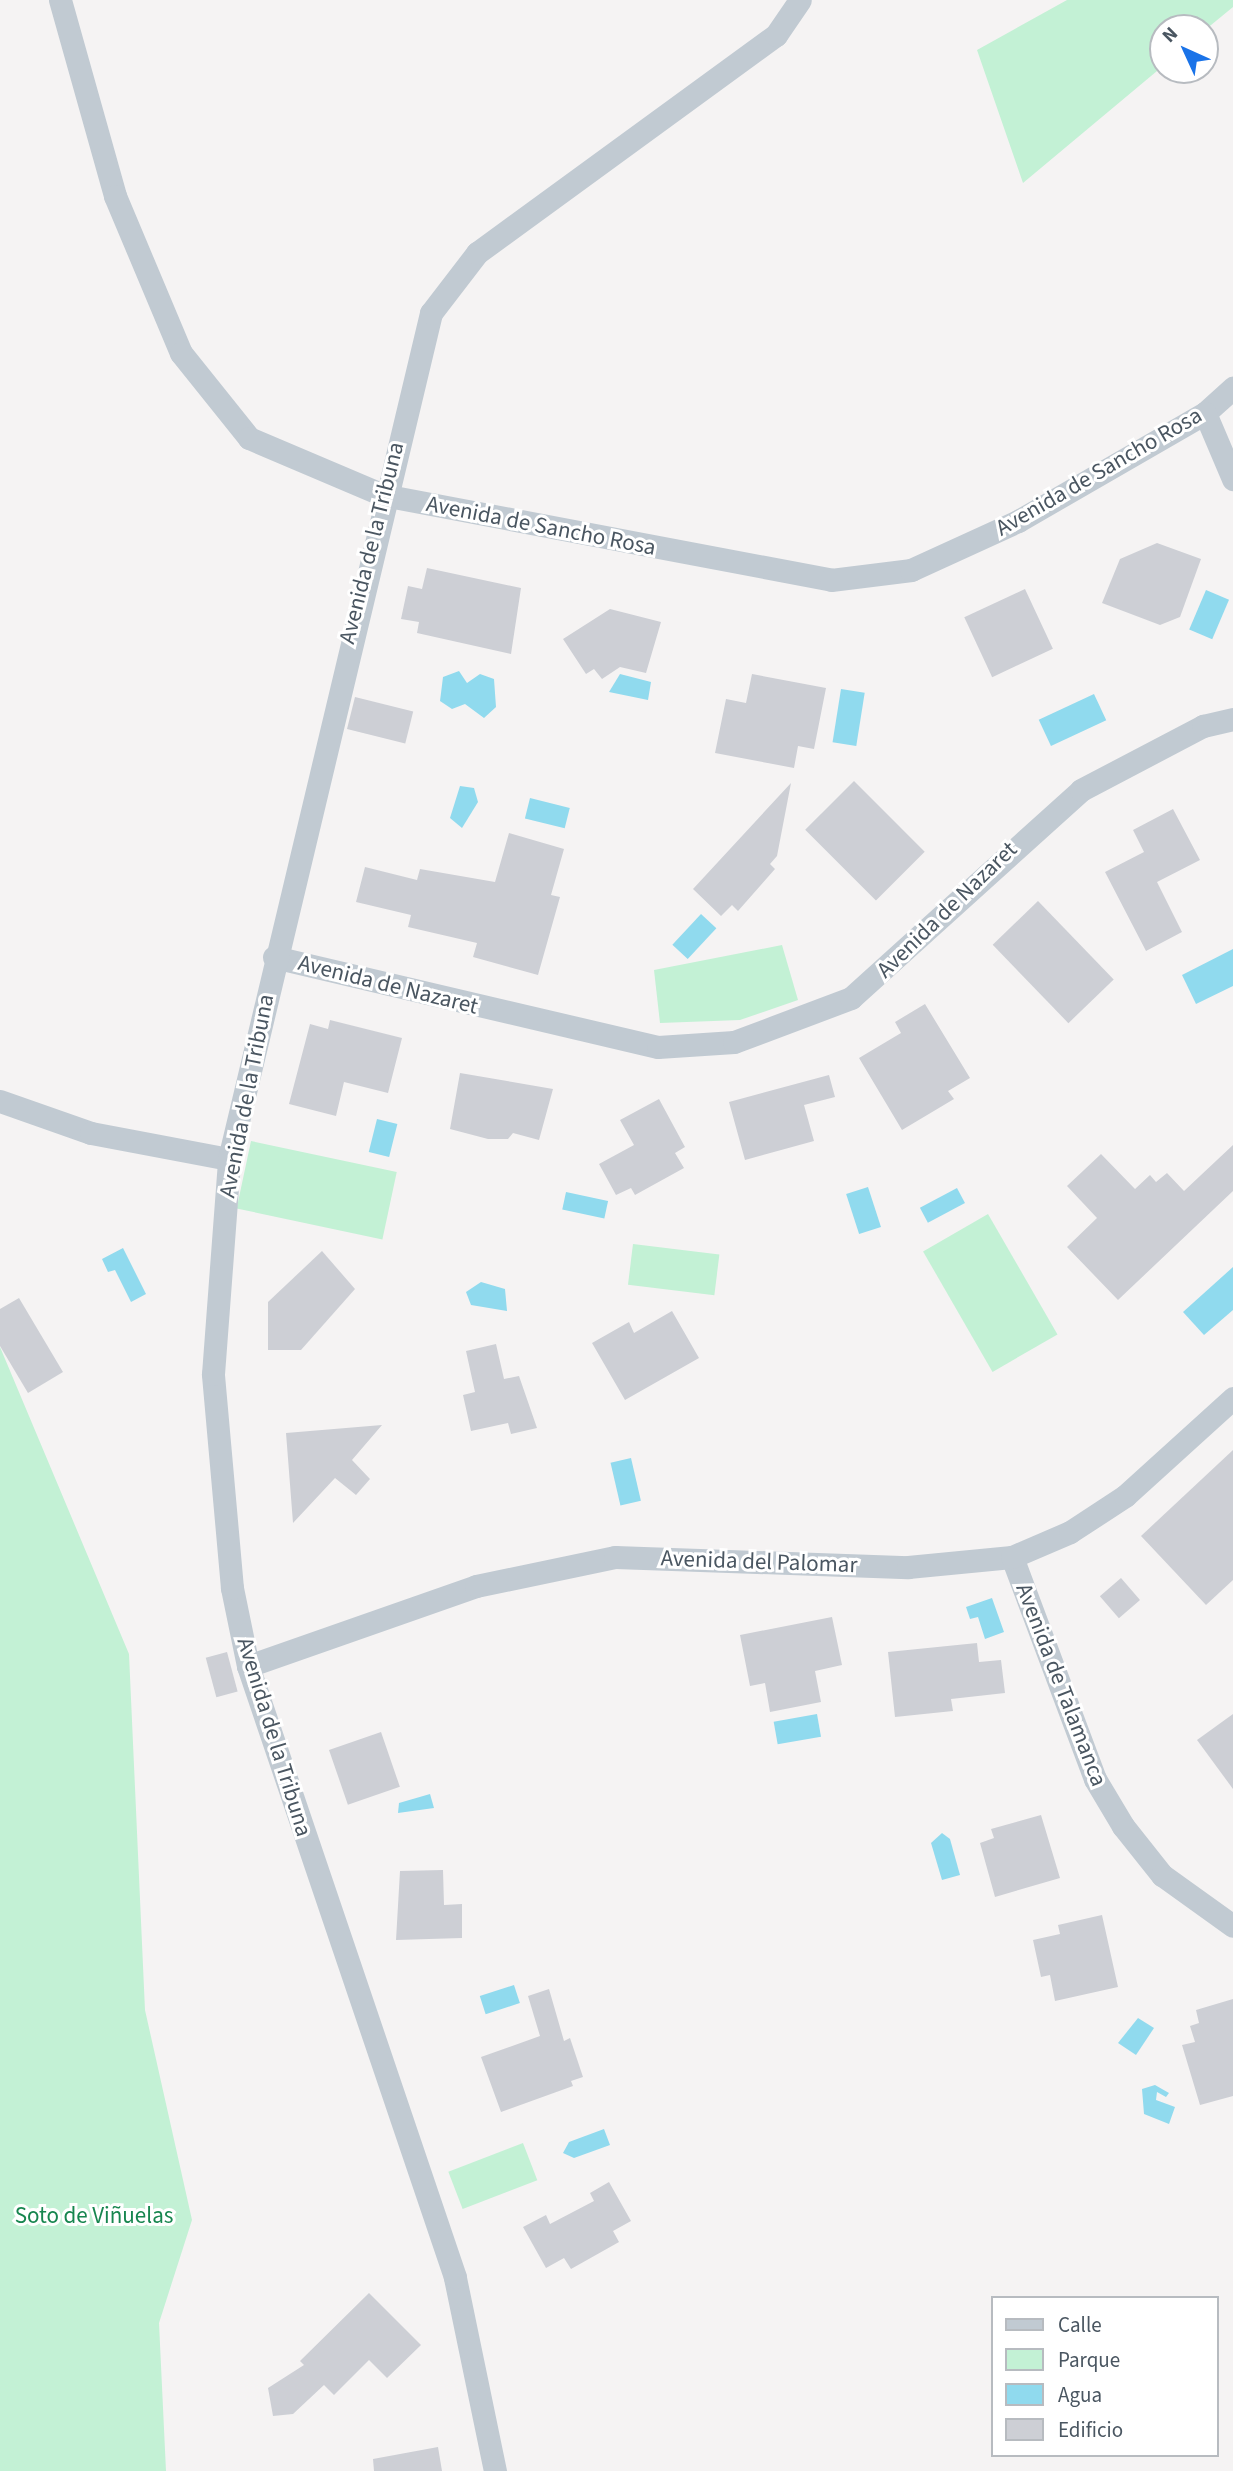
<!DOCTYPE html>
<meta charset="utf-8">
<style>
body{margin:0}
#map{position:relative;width:1233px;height:2471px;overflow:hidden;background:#f5f3f3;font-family:"Source Sans 3",sans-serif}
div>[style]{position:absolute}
.green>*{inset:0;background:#c3f1d5;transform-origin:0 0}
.water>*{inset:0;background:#90daee;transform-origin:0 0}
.building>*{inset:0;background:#cdcfd5;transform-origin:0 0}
.street>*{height:23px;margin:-11.5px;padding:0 11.5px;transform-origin:11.5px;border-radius:11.5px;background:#c1cad2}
span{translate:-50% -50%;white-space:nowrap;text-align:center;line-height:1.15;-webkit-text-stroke:6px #fff;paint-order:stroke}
.street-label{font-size:23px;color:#4a5661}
.park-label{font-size:23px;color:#17864f}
.legend{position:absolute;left:991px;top:2296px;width:228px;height:161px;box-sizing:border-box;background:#fff;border:2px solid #b7bbc0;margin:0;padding:9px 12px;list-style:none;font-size:21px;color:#4a5661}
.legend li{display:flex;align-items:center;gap:14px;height:35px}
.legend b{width:35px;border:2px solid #b7bbc0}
.north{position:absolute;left:1149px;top:14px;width:70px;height:70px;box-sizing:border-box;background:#fff;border:2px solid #b7bbc0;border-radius:50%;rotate:315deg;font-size:19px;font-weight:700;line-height:28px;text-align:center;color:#4a5661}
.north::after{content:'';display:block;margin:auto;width:24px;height:32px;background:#1a73e8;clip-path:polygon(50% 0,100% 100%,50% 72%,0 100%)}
</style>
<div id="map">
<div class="green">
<i style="clip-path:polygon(1067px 0,1233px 0,1233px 7px,1205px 30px,1163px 28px,1163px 66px,1023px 183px,977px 50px)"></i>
<i style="clip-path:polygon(782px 945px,798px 1000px,740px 1020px,660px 1023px,654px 970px)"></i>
<i style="left:251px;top:1141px;width:149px;height:69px;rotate:12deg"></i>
<i style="left:988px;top:1214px;width:139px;height:75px;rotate:60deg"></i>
<i style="left:633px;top:1244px;width:87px;height:41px;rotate:7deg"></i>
<i style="clip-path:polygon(0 1347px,129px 1654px,145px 2010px,192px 2220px,159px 2323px,166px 2471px,0 2471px)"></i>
<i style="left:523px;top:2143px;width:40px;height:80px;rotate:69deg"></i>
</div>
<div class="water">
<i style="left:1206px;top:590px;width:25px;height:43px;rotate:23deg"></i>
<i style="clip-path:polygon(459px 671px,467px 683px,480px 674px,494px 679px,496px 707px,484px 718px,465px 704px,452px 709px,440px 701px,443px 677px)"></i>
<i style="clip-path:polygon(620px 674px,651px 682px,648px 700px,609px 692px)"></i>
<i style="left:841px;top:689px;width:24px;height:54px;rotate:9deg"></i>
<i style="left:1094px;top:694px;width:29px;height:61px;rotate:65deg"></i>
<i style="clip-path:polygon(460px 786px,474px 788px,478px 802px,462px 828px,450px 818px)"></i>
<i style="left:530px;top:798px;width:41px;height:21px;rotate:14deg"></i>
<i style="left:701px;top:914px;width:21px;height:42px;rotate:43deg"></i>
<i style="clip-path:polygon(1233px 949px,1233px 986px,1196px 1004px,1182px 975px)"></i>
<i style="left:377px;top:1119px;width:21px;height:34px;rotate:14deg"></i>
<i style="left:868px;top:1187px;width:42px;height:23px;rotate:72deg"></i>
<i style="left:957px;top:1188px;width:17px;height:42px;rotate:62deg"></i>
<i style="left:566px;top:1192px;width:43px;height:18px;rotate:12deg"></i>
<i style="clip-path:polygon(123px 1248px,146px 1294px,131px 1302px,115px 1270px,108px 1272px,102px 1259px)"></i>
<i style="clip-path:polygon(1233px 1267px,1233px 1310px,1204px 1335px,1183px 1312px)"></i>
<i style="clip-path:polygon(481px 1282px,505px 1289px,507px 1311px,471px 1305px,466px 1292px)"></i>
<i style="left:631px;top:1458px;width:44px;height:21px;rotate:77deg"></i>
<i style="clip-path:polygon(992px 1598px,1004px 1632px,985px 1639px,978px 1617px,970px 1619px,966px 1607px)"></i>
<i style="left:817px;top:1714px;width:23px;height:44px;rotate:80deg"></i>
<i style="clip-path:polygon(430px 1794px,434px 1808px,398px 1813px,399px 1803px)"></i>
<i style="clip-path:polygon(942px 1833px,950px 1839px,960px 1875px,942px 1880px,931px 1843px)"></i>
<i style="left:514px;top:1985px;width:19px;height:36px;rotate:72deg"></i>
<i style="clip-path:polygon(1138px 2018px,1154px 2028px,1136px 2055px,1118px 2043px)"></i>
<i style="clip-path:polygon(1155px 2085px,1169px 2093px,1166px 2097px,1157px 2092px,1156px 2100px,1175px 2107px,1169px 2124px,1144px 2114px,1142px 2089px)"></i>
<i style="clip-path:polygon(604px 2129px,610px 2145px,574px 2158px,563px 2153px,569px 2142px)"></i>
</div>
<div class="building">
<i style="clip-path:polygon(1157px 543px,1201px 559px,1180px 617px,1160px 625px,1102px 603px,1120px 559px)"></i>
<i style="clip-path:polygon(427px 568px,521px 588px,511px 654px,417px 633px,419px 622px,401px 619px,408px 586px,422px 589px)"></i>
<i style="left:1025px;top:589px;width:66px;height:67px;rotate:65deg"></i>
<i style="clip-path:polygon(610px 609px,661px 622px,646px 673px,620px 667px,602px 679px,594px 669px,586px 674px,563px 639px)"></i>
<i style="clip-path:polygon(752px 674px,826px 688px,814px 749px,798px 746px,794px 768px,715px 753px,726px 699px,746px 703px)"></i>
<i style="left:355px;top:697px;width:60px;height:33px;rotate:14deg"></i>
<i style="left:854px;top:781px;width:100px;height:69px;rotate:45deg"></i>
<i style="clip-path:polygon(791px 783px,777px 856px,770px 864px,775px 869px,738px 911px,732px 905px,721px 916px,693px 889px)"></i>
<i style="clip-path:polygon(1173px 809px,1200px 860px,1157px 882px,1182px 932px,1146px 951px,1105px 872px,1144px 852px,1133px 830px)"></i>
<i style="clip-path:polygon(509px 833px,564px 849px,551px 895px,560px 897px,538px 975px,473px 957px,477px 943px,408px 927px,411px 915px,356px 902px,365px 867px,417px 880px,420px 869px,495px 882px)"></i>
<i style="left:1038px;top:901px;width:109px;height:63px;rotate:46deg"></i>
<i style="clip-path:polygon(925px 1004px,970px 1078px,948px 1091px,954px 1099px,902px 1130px,859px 1058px,901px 1033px,895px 1022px)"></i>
<i style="clip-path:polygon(330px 1020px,402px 1038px,388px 1093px,344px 1082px,336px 1116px,289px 1104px,310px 1024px,328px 1029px)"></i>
<i style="clip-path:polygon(460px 1073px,553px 1089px,539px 1140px,513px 1133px,508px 1139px,488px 1139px,450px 1129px)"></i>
<i style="clip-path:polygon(829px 1075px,835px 1097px,804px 1105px,814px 1141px,745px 1160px,729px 1102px)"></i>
<i style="clip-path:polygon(659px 1099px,685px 1147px,675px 1153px,684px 1168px,635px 1195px,631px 1188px,616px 1195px,599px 1164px,634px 1145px,620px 1120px)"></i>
<i style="clip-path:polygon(1233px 1145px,1233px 1191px,1118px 1300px,1067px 1247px,1097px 1218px,1067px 1186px,1101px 1154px,1135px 1189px,1150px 1175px,1156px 1182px,1167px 1173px,1184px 1191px)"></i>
<i style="clip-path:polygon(322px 1251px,355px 1289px,301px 1350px,268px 1350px,268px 1302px)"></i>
<i style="clip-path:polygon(19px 1298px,63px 1372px,28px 1393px,0 1346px,0 1309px)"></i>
<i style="clip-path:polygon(672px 1311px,699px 1358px,625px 1400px,592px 1343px,629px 1322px,634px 1333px)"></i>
<i style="clip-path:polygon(496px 1344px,504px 1379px,519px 1376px,537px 1428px,511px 1434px,508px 1423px,471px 1431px,463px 1395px,475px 1392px,466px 1351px)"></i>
<i style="clip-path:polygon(382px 1425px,352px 1460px,370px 1479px,356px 1495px,335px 1478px,293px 1523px,286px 1433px)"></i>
<i style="clip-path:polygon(1233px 1450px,1233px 1580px,1206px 1605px,1141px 1536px)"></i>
<i style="left:1121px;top:1578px;width:29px;height:28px;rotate:49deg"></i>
<i style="clip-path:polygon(832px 1617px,842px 1665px,815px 1671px,821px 1702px,770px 1712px,765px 1683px,750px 1686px,740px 1635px)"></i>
<i style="clip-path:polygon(977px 1643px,979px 1662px,1001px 1660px,1005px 1693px,951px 1699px,953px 1711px,895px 1717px,888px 1652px)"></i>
<i style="left:227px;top:1652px;width:41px;height:22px;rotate:75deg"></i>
<i style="clip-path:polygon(1233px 1714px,1233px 1789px,1197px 1740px)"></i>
<i style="left:381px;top:1732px;width:58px;height:55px;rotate:71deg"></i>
<i style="clip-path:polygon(1041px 1815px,1060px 1878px,995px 1897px,980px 1843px,994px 1838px,991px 1829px)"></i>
<i style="clip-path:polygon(443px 1870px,444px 1905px,462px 1904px,462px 1938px,396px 1940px,400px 1871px)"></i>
<i style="clip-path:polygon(1102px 1915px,1118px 1987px,1055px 2001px,1050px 1975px,1041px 1977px,1033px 1940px,1060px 1934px,1058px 1925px)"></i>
<i style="clip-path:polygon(549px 1989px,564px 2041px,570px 2038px,583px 2077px,571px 2081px,573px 2086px,501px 2112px,481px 2057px,540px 2036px,528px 1996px)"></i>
<i style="clip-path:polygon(1233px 1999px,1233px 2096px,1200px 2105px,1182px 2045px,1195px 2042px,1190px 2026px,1199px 2023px,1196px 2010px)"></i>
<i style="clip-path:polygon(609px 2182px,631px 2221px,613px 2231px,619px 2242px,571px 2269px,564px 2258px,546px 2268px,523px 2227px,546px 2215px,550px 2224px,594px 2201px,590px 2193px)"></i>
<i style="clip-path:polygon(369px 2293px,421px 2345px,387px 2378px,369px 2360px,334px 2395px,324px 2385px,293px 2414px,273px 2416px,268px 2388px,304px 2365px,300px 2361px)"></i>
<i style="clip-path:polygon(438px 2447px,442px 2471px,374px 2471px,373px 2459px)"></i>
</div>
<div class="street">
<i style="left:60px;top:0;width:204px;rotate:74.3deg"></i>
<i style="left:115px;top:196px;width:170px;rotate:67.2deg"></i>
<i style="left:181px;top:353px;width:109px;rotate:51.3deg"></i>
<i style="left:249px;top:438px;width:146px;rotate:23deg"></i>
<i style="left:383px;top:495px;width:456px;rotate:10.7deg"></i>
<i style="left:831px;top:580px;width:81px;rotate:-7.1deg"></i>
<i style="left:911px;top:570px;width:118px;rotate:-24.6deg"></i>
<i style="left:1018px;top:521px;width:216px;rotate:-30deg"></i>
<i style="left:1205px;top:413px;width:38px;rotate:-42deg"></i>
<i style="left:1205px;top:413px;width:72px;rotate:67deg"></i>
<i style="left:274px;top:957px;width:394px;rotate:13.2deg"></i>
<i style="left:658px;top:1047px;width:76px;rotate:-3.8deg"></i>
<i style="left:734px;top:1042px;width:125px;rotate:-20.6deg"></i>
<i style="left:851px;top:998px;width:310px;rotate:-42.1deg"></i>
<i style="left:1081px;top:790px;width:138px;rotate:-27.7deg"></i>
<i style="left:1203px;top:726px;width:31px;rotate:-13deg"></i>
<i style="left:0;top:1101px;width:96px;rotate:19.4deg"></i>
<i style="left:91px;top:1133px;width:140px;rotate:10.7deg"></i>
<i style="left:1012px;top:1557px;width:237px;rotate:69.5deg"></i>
<i style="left:1095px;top:1779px;width:55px;rotate:59.2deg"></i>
<i style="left:1123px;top:1826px;width:63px;rotate:51.5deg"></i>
<i style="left:1162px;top:1875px;width:87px;rotate:35.7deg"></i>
<i style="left:248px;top:1666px;width:242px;rotate:-19.3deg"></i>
<i style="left:476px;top:1586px;width:142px;rotate:-11.8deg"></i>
<i style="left:615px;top:1557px;width:293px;rotate:2deg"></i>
<i style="left:908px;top:1567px;width:104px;rotate:-5.5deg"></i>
<i style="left:1012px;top:1557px;width:63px;rotate:-23.3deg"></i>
<i style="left:1070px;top:1532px;width:66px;rotate:-33.2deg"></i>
<i style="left:1125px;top:1496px;width:146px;rotate:-42.2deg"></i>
<i style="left:495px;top:2471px;width:198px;rotate:-101.7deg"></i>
<i style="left:455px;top:2277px;width:645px;rotate:-108.72deg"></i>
<i style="left:248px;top:1666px;width:80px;rotate:-101.6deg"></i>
<i style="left:232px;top:1588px;width:215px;rotate:-95.1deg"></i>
<i style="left:213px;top:1374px;width:216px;rotate:-85.7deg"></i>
<i style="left:229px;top:1159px;width:870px;rotate:-76.57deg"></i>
<i style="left:431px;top:313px;width:76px;rotate:-52.5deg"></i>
<i style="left:477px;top:253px;width:370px;rotate:-36.1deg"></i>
<i style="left:776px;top:35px;width:42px;rotate:-55.6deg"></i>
</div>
<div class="street-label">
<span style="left:1099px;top:472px;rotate:-30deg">Avenida de Sancho Rosa</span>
<span style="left:541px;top:526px;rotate:11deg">Avenida de Sancho Rosa</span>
<span style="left:372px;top:543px;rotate:-76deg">Avenida de la Tribuna</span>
<span style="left:947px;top:910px;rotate:-44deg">Avenida de Nazaret</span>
<span style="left:388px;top:985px;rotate:14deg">Avenida de Nazaret</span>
<span style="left:247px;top:1096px;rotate:-79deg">Avenida de la Tribuna</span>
<span style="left:759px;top:1562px;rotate:2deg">Avenida del Palomar</span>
<span style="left:1061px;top:1685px;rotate:69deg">Avenida de Talamanca</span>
<span style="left:274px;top:1737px;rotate:73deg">Avenida de la Tribuna</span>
</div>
<div class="park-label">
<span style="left:94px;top:2216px">Soto de Viñuelas</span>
</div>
<ul class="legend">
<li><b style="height:9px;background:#c1cad2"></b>Calle</li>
<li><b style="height:19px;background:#c3f1d5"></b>Parque</li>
<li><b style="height:19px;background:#90daee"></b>Agua</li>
<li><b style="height:19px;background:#cdcfd5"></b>Edificio</li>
</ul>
<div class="north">N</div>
</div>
